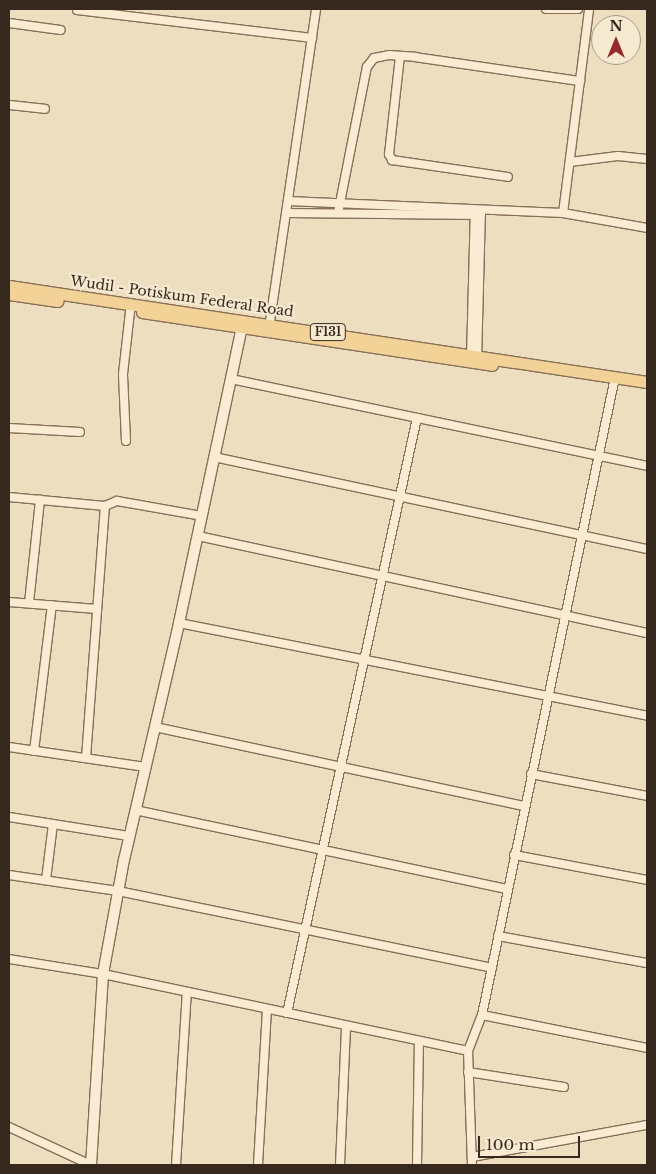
<!DOCTYPE html>
<style>
body{margin:0}
#map{position:relative;width:656px;height:1174px;overflow:hidden;background:#eedec0;font-family:"Libre Baskerville",serif}
div>[style]{position:absolute}
.roads{filter:drop-shadow(1px 0 #876f58) drop-shadow(-1px 0 #876f58) drop-shadow(0 1px #876f58) drop-shadow(0 -1px #876f58)}
.street>*{height:8px;margin:-4px;padding:0 4px;transform-origin:4px;border-radius:4px;background:#f9ecd3}
.secondary>*{height:10px;margin:-5px;padding:0 5px;transform-origin:5px;border-radius:5px;background:#f9ecd3}
.primary>*{height:11px;margin:-5.5px;padding:0 5.5px;transform-origin:5.5px;border-radius:5.5px;background:#f2d297}
span{translate:-50% -50%;white-space:nowrap;text-align:center;line-height:1.15;-webkit-text-stroke:4.5px #f5e9d0;paint-order:stroke}
.shield-label span{padding:1px 4px;background:#f5e9d0;border:1px solid;border-radius:4px;-webkit-text-stroke-width:0}
.shield-label{font-size:12px;color:#37281d;font-weight:700}
.street-label{font-size:14px;color:#37281d}
.frame{position:absolute;inset:0;border:10px solid #37281d;pointer-events:none}
.north{position:absolute;left:591px;top:15px;width:50px;height:50px;box-sizing:border-box;background:#f5e9d0;border:1px solid #a99c88;border-radius:50%;rotate:0deg;font-size:14px;font-weight:700;line-height:20px;text-align:center;color:#37281d}
.north::after{content:'';display:block;margin:auto;width:18px;height:22px;background:#96282e;clip-path:polygon(50% 0,100% 100%,50% 72%,0 100%)}
.scale{position:absolute;left:478px;top:1136px;width:102px;height:22px;box-sizing:border-box;border:2px solid #37281d;border-top:0;padding-left:6px;font-size:15px;line-height:18px;white-space:nowrap;color:#37281d;-webkit-text-stroke:4px #f5e9d0;paint-order:stroke}
</style>
<div id="map">
<div class="roads">
<div class="street">
<i style="left:546px;top:9px;width:32px"></i>
<i style="left:77px;top:10px;width:237px;rotate:6.8deg"></i>
<i style="left:9px;top:23px;width:52px;rotate:7.7deg"></i>
<i style="left:400px;top:56px;width:99px;rotate:96.4deg"></i>
<i style="left:389px;top:154px;width:7px;rotate:63deg"></i>
<i style="left:392px;top:160px;width:117px;rotate:8.3deg"></i>
<i style="left:9px;top:105px;width:36px;rotate:6deg"></i>
<i style="left:570px;top:162px;width:48px;rotate:-7.1deg"></i>
<i style="left:618px;top:156px;width:29px;rotate:6deg"></i>
<i style="left:288px;top:201px;width:275px;rotate:2.5deg"></i>
<i style="left:563px;top:213px;width:85px;rotate:10.1deg"></i>
<i style="left:287px;top:213px;width:194px;rotate:0.6deg"></i>
<i style="left:338px;top:213px;width:149px;rotate:-78.8deg"></i>
<i style="left:367px;top:67px;width:11px;rotate:-52deg"></i>
<i style="left:374px;top:58px;width:15px;rotate:-11deg"></i>
<i style="left:389px;top:55px;width:26px;rotate:4deg"></i>
<i style="left:415px;top:57px;width:167px;rotate:8.3deg"></i>
<i style="left:563px;top:213px;width:206px;rotate:-82.7deg"></i>
<i style="left:269px;top:328px;width:322px;rotate:-81.6deg"></i>
<i style="left:471px;top:358px;width:148px;rotate:-88.5deg"></i>
<i style="left:477px;top:361px;width:151px;rotate:-88.5deg"></i>
<i style="left:231px;top:379px;width:425px;rotate:11.8deg"></i>
<i style="left:9px;top:428px;width:71px;rotate:3.2deg"></i>
<i style="left:126px;top:441px;width:67px;rotate:-92.6deg"></i>
<i style="left:123px;top:374px;width:71px;rotate:-83.6deg"></i>
<i style="left:214px;top:457px;width:443px;rotate:12deg"></i>
<i style="left:9px;top:497px;width:96px;rotate:5.4deg"></i>
<i style="left:105px;top:506px;width:13px;rotate:-23deg"></i>
<i style="left:117px;top:501px;width:86px;rotate:10deg"></i>
<i style="left:198px;top:536px;width:459px;rotate:12.2deg"></i>
<i style="left:9px;top:602px;width:88px;rotate:4.5deg"></i>
<i style="left:29px;top:603px;width:104px;rotate:-83.9deg"></i>
<i style="left:179px;top:623px;width:477px;rotate:11.2deg"></i>
<i style="left:155px;top:727px;width:377px;rotate:12.1deg"></i>
<i style="left:9px;top:747px;width:138px;rotate:8.3deg"></i>
<i style="left:34px;top:751px;width:147px;rotate:-83deg"></i>
<i style="left:86px;top:758px;width:253px;rotate:-85.7deg"></i>
<i style="left:531px;top:774px;width:118px;rotate:10.7deg"></i>
<i style="left:135px;top:810px;width:380px;rotate:12deg"></i>
<i style="left:9px;top:817px;width:121px;rotate:9deg"></i>
<i style="left:514px;top:855px;width:135px;rotate:10.6deg"></i>
<i style="left:9px;top:875px;width:110px;rotate:8.4deg"></i>
<i style="left:118px;top:891px;width:382px;rotate:11.6deg"></i>
<i style="left:46px;top:880px;width:56px;rotate:-82.9deg"></i>
<i style="left:498px;top:936px;width:151px;rotate:10.3deg"></i>
<i style="left:9px;top:959px;width:95px;rotate:9.1deg"></i>
<i style="left:103px;top:974px;width:373px;rotate:11.9deg"></i>
<i style="left:287px;top:1013px;width:609px;rotate:-77.68deg"></i>
<i style="left:482px;top:1015px;width:168px;rotate:11.3deg"></i>
<i style="left:468px;top:1072px;width:97px;rotate:8.9deg"></i>
<i style="left:9px;top:1127px;width:90px;rotate:24.9deg"></i>
<i style="left:472px;top:1157px;width:178px;rotate:-10.4deg"></i>
<i style="left:176px;top:1165px;width:173px;rotate:-86.4deg"></i>
<i style="left:258px;top:1165px;width:156px;rotate:-86.7deg"></i>
<i style="left:340px;top:1165px;width:139px;rotate:-87.5deg"></i>
<i style="left:417px;top:1165px;width:122px;rotate:-89.1deg"></i>
<i style="left:472px;top:1165px;width:114px;rotate:-92deg"></i>
<i style="left:468px;top:1051px;width:39px;rotate:-69deg"></i>
<i style="left:482px;top:1015px;width:652px;rotate:-78.22deg"></i>
</div>
<div class="secondary">
<i style="left:91px;top:1165px;width:191px;rotate:-86.4deg"></i>
<i style="left:103px;top:974px;width:116px;rotate:-79.6deg"></i>
<i style="left:124px;top:860px;width:243px;rotate:-76.9deg"></i>
<i style="left:179px;top:623px;width:303px;rotate:-78deg"></i>
</div>
<div class="primary">
<i style="left:9px;top:286px;width:645px;rotate:8.56deg"></i>
<i style="left:9px;top:294px;width:49px;rotate:8.3deg"></i>
<i style="left:142px;top:312px;width:354px;rotate:8.6deg"></i>
</div>
</div>
<div class="shield-label">
<span style="left:328px;top:332px">F131</span>
</div>
<div class="street-label">
<span style="left:182px;top:296px;rotate:8deg">Wudil - Potiskum Federal Road</span>
</div>
<div class="frame"></div>
<div class="north">N</div>
<div class="scale">100 m</div>
</div>
